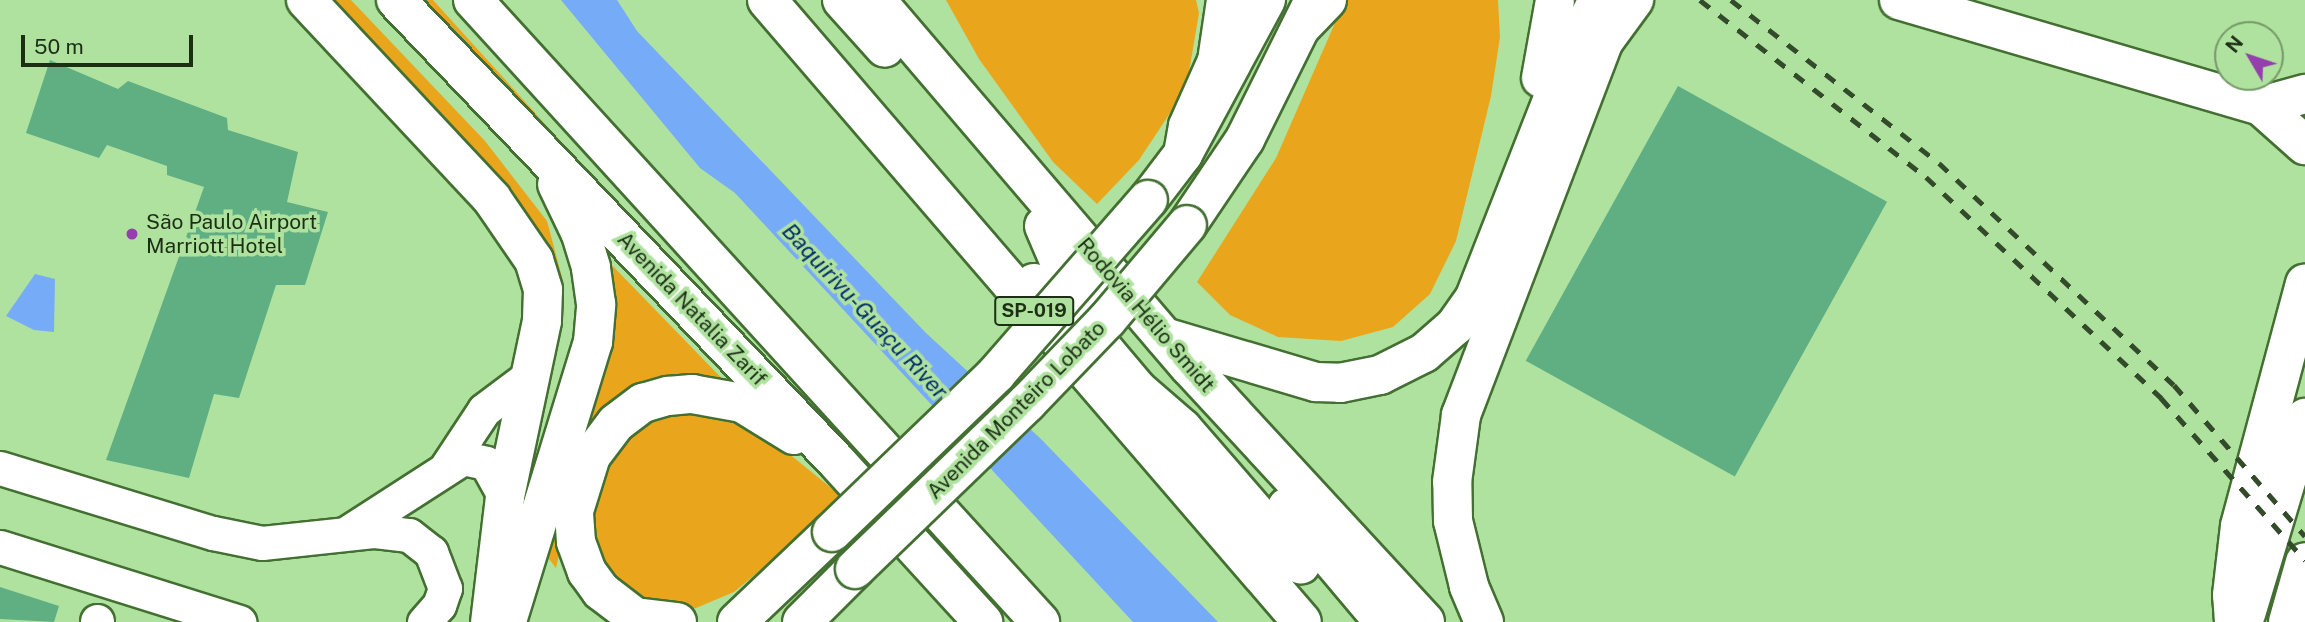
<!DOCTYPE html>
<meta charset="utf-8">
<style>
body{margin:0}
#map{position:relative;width:2305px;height:622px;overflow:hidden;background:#b0e29f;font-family:"Public Sans",sans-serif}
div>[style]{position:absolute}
.green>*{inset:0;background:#e9a61c}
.water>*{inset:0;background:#76abf8}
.building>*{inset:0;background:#5faf83;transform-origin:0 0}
.roads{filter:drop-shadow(2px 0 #437032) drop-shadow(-2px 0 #437032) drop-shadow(0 2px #437032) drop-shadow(0 -2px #437032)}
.minor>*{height:33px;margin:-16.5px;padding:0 16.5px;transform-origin:16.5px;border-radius:16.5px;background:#fff}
.major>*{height:38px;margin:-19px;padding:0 19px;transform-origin:19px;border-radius:19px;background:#fff}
.highway>*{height:38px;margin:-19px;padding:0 19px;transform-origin:19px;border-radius:19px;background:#fff}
.rail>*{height:5px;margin-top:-2.5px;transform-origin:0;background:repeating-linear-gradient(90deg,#334b2b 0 12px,transparent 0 24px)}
.bridges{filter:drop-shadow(2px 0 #437032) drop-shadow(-2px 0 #437032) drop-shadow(0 2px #437032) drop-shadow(0 -2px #437032)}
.major-bridge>*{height:38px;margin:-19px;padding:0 19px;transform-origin:19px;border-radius:19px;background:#fff}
.dots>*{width:19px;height:19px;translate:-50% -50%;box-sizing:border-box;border:4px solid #b0e29f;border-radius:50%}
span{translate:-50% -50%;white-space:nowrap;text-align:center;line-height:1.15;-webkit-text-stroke:7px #b0e29f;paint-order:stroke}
.shield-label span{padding:2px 5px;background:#b0e29f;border:2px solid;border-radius:5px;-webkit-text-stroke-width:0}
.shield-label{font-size:19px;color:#1c2f15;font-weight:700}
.poi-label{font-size:21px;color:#1c2f15}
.left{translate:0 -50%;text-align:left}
.street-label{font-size:21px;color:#1c2f15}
.water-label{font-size:23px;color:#032f6a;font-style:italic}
.north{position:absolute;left:2214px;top:21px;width:70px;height:70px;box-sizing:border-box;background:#b0e29f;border:2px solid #759a68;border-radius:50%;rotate:309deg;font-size:19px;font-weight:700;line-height:28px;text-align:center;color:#1c2f15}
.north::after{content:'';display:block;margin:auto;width:24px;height:32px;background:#943fad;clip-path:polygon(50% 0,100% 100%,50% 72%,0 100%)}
.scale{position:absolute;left:21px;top:35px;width:172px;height:32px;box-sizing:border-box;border:4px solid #1c2f15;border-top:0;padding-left:9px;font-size:21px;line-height:24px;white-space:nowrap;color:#1c2f15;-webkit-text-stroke:5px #b0e29f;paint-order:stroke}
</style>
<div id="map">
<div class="green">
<i style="clip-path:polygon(316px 0,351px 0,485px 141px,547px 221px,563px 281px,563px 322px,508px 542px,547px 286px)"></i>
<i style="clip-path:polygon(415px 0,433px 0,690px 284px,879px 474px,869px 483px)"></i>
<i style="clip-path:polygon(946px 0,1196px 0,1199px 13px,1189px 72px,1176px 104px,1139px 160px,1097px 204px,1053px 162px,979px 59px)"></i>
<i style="clip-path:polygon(1345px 0,1498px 0,1500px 37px,1491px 96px,1456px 241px,1430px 294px,1393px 327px,1341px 341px,1278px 337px,1230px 315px,1197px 282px,1276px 158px)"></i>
<i style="clip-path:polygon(604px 257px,735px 392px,653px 389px,563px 537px,556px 568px,545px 554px)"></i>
<i style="clip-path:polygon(698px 404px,766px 435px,846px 500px,734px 592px,696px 608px,666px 611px,617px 590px,587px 528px,610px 454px,646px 415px)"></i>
</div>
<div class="water">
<i style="clip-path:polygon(561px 0,617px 0,637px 31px,926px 333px,1041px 439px,1218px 622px,1133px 622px,735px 193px,700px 168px)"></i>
<i style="clip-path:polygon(35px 274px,55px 279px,54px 332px,34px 330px,6px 316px)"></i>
</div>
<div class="building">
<i style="clip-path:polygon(50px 60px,118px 89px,128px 81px,227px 118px,228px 130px,298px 152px,287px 202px,328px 212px,305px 285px,276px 285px,239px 398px,214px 394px,189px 478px,106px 460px,204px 187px,167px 175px,167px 166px,107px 145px,99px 158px,26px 133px)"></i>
<i style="left:1678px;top:86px;width:239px;height:314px;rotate:29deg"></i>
<i style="clip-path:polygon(0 587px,59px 606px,54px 622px,0 619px)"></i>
</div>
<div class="roads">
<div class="minor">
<i style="left:447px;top:466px;width:67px;rotate:-56.5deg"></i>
<i style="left:484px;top:410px;width:60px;rotate:-36.9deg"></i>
<i style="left:0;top:468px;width:223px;rotate:17deg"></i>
<i style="left:213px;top:533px;width:50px;rotate:11.5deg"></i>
<i style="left:262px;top:543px;width:114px;rotate:-6.1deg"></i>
<i style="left:375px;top:531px;width:34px;rotate:7deg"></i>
<i style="left:409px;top:535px;width:28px;rotate:38deg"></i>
<i style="left:431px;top:552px;width:39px;rotate:69deg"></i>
<i style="left:445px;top:588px;width:18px;rotate:109deg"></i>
<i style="left:439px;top:605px;width:23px;rotate:131deg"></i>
<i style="left:348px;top:532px;width:137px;rotate:-32.8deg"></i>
<i style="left:463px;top:458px;width:24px;rotate:12deg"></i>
<i style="left:486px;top:463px;width:39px;rotate:61deg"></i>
<i style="left:0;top:547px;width:251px;rotate:17.4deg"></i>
<i style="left:97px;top:622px;width:1px;rotate:-90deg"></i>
</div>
<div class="major">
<i style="left:306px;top:0;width:272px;rotate:46.9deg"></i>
<i style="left:492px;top:199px;width:74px;rotate:55.5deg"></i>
<i style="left:534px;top:260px;width:31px;rotate:73deg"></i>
<i style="left:543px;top:290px;width:31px;rotate:92deg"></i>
<i style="left:542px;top:321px;width:180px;rotate:101.9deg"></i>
<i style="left:505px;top:497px;width:126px;rotate:96.8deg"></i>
<i style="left:396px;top:0;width:639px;rotate:46.33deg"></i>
<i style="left:837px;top:462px;width:217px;rotate:47.6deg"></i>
<i style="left:473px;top:0;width:842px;rotate:47.65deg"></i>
<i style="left:1148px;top:200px;width:58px;rotate:-52.7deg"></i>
<i style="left:1183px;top:154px;width:175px;rotate:-61.7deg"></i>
<i style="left:1187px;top:225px;width:104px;rotate:-56deg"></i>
<i style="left:1245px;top:139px;width:155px;rotate:-63.6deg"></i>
<i style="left:508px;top:618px;width:289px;rotate:-72.9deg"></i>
<i style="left:593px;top:342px;width:38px;rotate:-85deg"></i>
<i style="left:596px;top:304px;width:37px;rotate:-98deg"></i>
<i style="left:591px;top:267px;width:37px;rotate:-107deg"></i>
<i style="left:580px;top:232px;width:53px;rotate:-115.6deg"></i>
<i style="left:677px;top:622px;width:42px;rotate:-173.2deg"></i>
<i style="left:635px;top:617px;width:43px;rotate:-142.6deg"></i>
<i style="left:601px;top:591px;width:24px;rotate:-126deg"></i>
<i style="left:587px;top:572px;width:32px;rotate:-110deg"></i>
<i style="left:576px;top:542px;width:31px;rotate:-94deg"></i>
<i style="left:574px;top:511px;width:58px;rotate:-72.8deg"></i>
<i style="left:591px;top:456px;width:41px;rotate:-52.9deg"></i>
<i style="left:616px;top:423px;width:34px;rotate:-37deg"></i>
<i style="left:643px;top:403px;width:26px;rotate:-16deg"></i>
<i style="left:668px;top:396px;width:24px;rotate:-5deg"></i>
<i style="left:692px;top:394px;width:51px;rotate:10.2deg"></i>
<i style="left:742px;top:403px;width:61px;rotate:31.6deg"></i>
<i style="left:737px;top:622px;width:131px;rotate:-43.5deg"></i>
<i style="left:802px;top:622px;width:75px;rotate:-45deg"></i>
</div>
<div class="highway">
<i style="left:767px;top:0;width:820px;rotate:49.3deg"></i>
<i style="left:842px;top:0;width:64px;rotate:48.1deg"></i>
<i style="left:876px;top:0;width:482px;rotate:49.5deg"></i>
<i style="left:1189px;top:366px;width:348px;rotate:47.3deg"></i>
<i style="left:1899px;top:0;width:377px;rotate:16.3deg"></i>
<i style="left:2261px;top:106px;width:59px;rotate:41.6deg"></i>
<i style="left:1302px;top:26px;width:36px;rotate:-46deg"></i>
<i style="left:1541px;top:78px;width:79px;rotate:-79.8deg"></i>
<i style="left:2261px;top:106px;width:46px;rotate:-15.3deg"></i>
<i style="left:1183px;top:154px;width:28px;rotate:-80deg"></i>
<i style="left:1188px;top:126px;width:71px;rotate:-66deg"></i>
<i style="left:1217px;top:61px;width:62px;rotate:-81.6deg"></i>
<i style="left:1044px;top:226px;width:63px;rotate:66.7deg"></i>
<i style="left:1069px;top:284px;width:33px;rotate:50deg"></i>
<i style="left:1034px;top:283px;width:25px;rotate:26deg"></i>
<i style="left:1057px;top:294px;width:124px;rotate:49.9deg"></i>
<i style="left:1137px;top:389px;width:60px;rotate:40.9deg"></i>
<i style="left:1182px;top:428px;width:181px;rotate:49deg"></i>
<i style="left:1164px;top:337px;width:159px;rotate:16.5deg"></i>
<i style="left:1316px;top:382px;width:24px;rotate:2deg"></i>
<i style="left:1340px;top:383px;width:41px;rotate:-11.3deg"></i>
<i style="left:1380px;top:375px;width:49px;rotate:-26.6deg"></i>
<i style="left:1424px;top:353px;width:41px;rotate:-41.1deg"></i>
<i style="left:1455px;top:326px;width:35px;rotate:-55deg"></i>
<i style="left:1475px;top:297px;width:263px;rotate:-68.6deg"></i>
<i style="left:1571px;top:52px;width:59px;rotate:-62.6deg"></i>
<i style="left:1287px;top:507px;width:150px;rotate:49.9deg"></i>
<i style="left:2246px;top:614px;width:205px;rotate:-73.2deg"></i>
<i style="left:1484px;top:622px;width:39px;rotate:-113deg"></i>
<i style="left:1469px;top:586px;width:67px;rotate:-103.8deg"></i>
<i style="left:1453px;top:521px;width:39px;rotate:-91deg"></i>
<i style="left:1452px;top:482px;width:68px;rotate:-82.3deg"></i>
<i style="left:1461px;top:415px;width:400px;rotate:-69.1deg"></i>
<i style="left:1604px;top:41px;width:51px;rotate:-53.8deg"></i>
<i style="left:2234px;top:622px;width:27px;rotate:-94deg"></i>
<i style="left:2232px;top:595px;width:69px;rotate:-83.4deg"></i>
<i style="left:2240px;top:526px;width:251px;rotate:-75deg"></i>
<i style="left:2288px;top:622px;width:62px;rotate:-74.2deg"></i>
</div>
</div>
<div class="rail">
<i style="left:1700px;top:0;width:287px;rotate:38.1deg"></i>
<i style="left:1926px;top:177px;width:323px;rotate:43.2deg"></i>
<i style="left:2161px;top:398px;width:217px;rotate:48.4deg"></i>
<i style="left:1731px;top:0;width:264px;rotate:38.1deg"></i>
<i style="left:1939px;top:163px;width:323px;rotate:43.4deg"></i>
<i style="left:2174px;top:385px;width:200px;rotate:49.1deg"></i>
</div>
<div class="bridges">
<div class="major-bridge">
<i style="left:832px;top:532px;width:228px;rotate:-43.9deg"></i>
<i style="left:996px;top:374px;width:231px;rotate:-48.9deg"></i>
<i style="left:855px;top:569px;width:239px;rotate:-44deg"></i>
<i style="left:1027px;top:403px;width:115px;rotate:-46.1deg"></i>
<i style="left:1107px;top:320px;width:124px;rotate:-49.9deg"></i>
</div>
</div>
<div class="dots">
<i style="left:132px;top:234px;background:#943fad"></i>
</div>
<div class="shield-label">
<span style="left:1034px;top:311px">SP-019</span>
</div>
<div class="poi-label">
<span class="left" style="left:146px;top:234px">São Paulo Airport<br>Marriott Hotel</span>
</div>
<div class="street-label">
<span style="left:692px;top:309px;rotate:46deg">Avenida Natalia Zarif</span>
<span style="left:1146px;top:315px;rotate:49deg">Rodovia Hélio Smidt</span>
<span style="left:1016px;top:410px;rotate:-45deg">Avenida Monteiro Lobato</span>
</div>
<div class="water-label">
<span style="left:865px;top:311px;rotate:47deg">Baquirivu-Guaçu River</span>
</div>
<div class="north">N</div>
<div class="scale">50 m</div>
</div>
